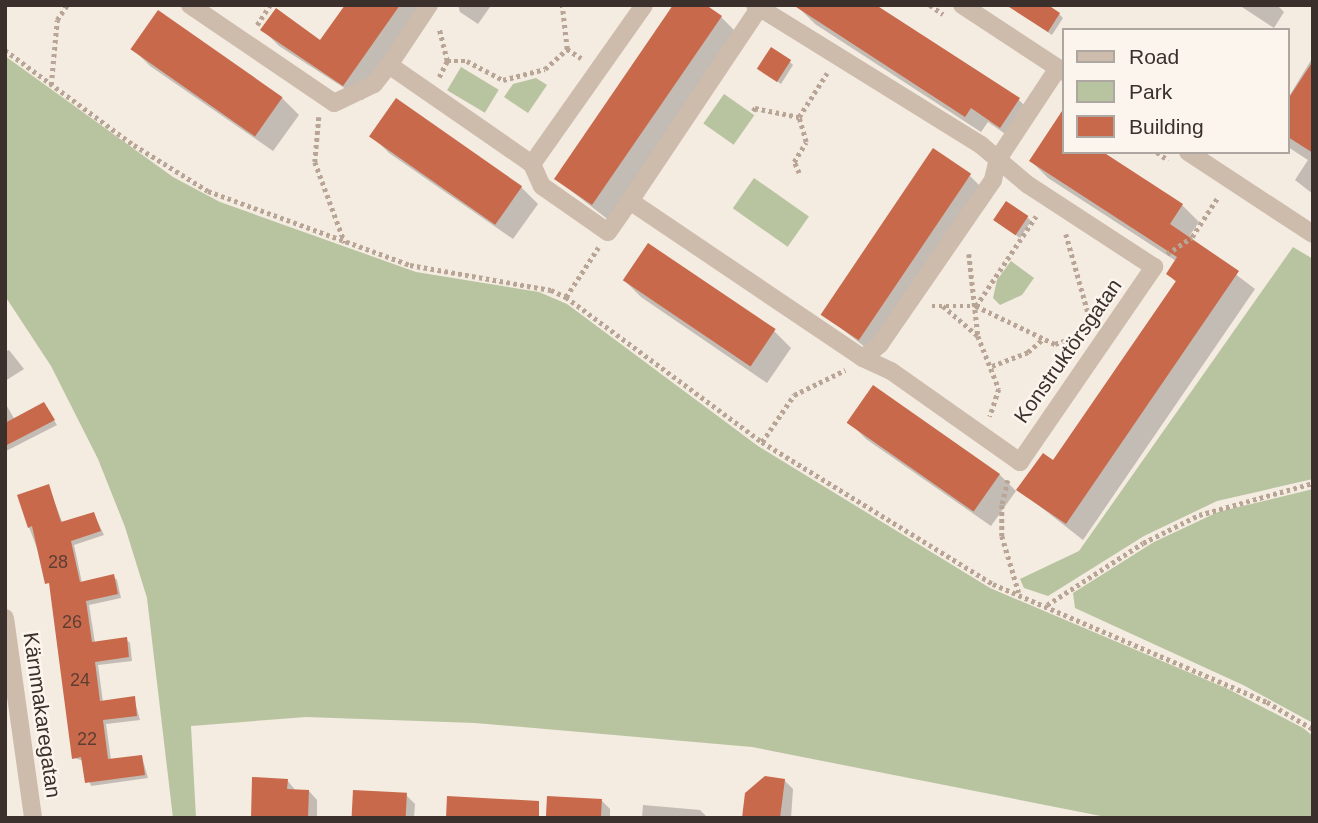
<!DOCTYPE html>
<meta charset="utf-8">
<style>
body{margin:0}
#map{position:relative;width:1318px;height:823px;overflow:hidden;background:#f4ebe1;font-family:Arial,sans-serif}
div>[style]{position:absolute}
.green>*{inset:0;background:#b8c4a0;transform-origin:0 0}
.shadow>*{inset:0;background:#0003}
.building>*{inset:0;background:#c8694b;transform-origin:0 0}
.path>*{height:4.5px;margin-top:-2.25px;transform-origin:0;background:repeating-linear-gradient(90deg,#b9a596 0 3.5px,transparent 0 7px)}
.minor>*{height:18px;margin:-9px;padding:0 9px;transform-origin:9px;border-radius:9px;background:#cdbbac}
span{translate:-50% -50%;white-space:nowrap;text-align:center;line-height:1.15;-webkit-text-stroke:5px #fbf5ee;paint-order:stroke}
.number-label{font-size:18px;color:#5e3e33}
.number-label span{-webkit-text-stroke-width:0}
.street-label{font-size:21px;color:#3b302b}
.frame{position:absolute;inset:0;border:7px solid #3b302b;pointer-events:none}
.legend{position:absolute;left:1062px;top:28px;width:228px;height:126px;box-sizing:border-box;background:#fbf5ee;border:2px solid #aea6a0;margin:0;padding:9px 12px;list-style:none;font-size:21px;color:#3b302b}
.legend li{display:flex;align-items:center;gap:14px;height:35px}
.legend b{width:35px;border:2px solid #aea6a0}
</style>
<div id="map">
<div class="green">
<i style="clip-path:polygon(5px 56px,173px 177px,220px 202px,416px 272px,539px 292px,567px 304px,758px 446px,990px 588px,1228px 689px,1303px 728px,1313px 736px,1313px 818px,1111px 818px,752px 747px,475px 723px,306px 717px,191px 726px,196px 818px,173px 818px,147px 598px,125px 527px,98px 459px,51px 366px,5px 296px)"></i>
<i style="left:461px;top:67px;width:44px;height:27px;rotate:31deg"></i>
<i style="clip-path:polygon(536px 78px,547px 85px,528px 113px,504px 97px,513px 84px)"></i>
<i style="left:724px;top:94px;width:37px;height:36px;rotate:35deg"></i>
<i style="left:754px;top:178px;width:67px;height:37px;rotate:35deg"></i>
<i style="clip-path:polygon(1293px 247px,1313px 259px,1313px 479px,1217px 501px,1144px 536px,1048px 596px,1024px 588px,1020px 579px,1079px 551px)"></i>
<i style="clip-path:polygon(1011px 261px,1034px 278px,1022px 295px,1000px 305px,993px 298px,997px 280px)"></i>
<i style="clip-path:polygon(1313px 489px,1313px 723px,1243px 685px,1075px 608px,1073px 593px,1154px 542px,1218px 512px)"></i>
</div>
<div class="shadow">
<i style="clip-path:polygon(347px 5px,428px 5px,363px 100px,279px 46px,263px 30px,321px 43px)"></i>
<i style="clip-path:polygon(458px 5px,488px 5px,490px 7px,478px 24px,460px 12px)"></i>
<i style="clip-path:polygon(1007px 5px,1059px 14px,1063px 18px,1052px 35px)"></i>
<i style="clip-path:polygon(1239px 5px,1277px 5px,1284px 12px,1274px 28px)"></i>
<i style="clip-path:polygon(799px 8px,1019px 100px,1035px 116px,1017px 142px,988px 122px,981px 132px,815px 24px)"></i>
<i style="clip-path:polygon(721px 17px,738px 34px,610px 221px,556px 179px)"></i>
<i style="clip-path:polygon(133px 49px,282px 98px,299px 115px,273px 151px,150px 66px)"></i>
<i style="clip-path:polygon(1313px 57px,1313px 194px,1295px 180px,1308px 160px,1288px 147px,1288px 98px)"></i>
<i style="clip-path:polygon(789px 61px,793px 65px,781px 84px,763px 72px)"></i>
<i style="clip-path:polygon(1056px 124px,1064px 129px,1064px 152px,1182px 205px,1199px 222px,1188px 238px,1255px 289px,1083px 540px,1019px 490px,1054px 463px,1177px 283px,1168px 274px,1176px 261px,1048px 178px,1031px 161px)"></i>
<i style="clip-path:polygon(372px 136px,521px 187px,538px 204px,513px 239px,389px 153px)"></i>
<i style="clip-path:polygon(970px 176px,987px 193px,875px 355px,822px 313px)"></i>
<i style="clip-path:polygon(1027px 217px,1031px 221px,1020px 238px,996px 221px)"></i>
<i style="clip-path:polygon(624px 280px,774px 331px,791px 348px,767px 383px,641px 297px)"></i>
<i style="clip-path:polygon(9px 350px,24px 369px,5px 381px,5px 352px)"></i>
<i style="clip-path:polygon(5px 403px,15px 420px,44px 404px,57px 425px,6px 451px)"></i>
<i style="clip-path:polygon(849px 422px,999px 474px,1016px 491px,991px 526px,866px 439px)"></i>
<i style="clip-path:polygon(48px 486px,63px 524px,94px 514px,104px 535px,74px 545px,82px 583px,113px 576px,117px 580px,121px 598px,89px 605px,95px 643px,126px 639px,130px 643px,132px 661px,98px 665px,103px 702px,134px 698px,140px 720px,106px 724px,111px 760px,142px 757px,148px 778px,91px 786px,84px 761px,74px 758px,52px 588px,29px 527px)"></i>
<i style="clip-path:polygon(287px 780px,296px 791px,309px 791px,317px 800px,317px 818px,253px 818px)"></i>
<i style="clip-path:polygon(784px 780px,793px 789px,791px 818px,744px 818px)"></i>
<i style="clip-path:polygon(406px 795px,415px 804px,414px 818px,354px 818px)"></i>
<i style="clip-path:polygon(601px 800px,610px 809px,610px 818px,548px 818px)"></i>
<i style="clip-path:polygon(643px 805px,700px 810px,708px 818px,642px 818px)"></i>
</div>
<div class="building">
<i style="clip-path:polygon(345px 5px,400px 5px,343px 86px,260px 30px,276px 8px,320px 40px)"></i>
<i style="clip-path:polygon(673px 5px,706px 5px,722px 16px,592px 205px,554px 179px)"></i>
<i style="clip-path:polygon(793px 5px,876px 5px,1020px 98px,1000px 128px,971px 108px,965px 117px)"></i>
<i style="clip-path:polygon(1006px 5px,1048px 5px,1060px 13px,1048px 32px)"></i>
<i style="left:158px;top:10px;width:152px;height:48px;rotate:35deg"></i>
<i style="left:771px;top:47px;width:24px;height:26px;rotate:33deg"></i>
<i style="clip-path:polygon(1313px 61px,1313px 153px,1288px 137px,1288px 99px)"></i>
<i style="left:396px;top:98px;width:154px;height:47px;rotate:35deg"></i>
<i style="clip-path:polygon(1064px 108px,1064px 152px,1103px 152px,1183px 204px,1170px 224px,1239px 271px,1066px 524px,1016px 490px,1043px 453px,1053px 460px,1176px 281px,1166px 274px,1177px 257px,1029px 161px)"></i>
<i style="left:933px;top:148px;width:46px;height:201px;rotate:34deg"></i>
<i style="left:1006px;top:201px;width:27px;height:23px;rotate:34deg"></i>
<i style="left:648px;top:243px;width:154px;height:45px;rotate:34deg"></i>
<i style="left:873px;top:385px;width:155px;height:46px;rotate:35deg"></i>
<i style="clip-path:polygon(44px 402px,55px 420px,5px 446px,5px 423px)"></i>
<i style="clip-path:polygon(49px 484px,61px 522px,94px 512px,101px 531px,71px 541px,80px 582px,114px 574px,118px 594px,86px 601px,92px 642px,127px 637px,129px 657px,95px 662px,100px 701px,135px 696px,137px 716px,103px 720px,108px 759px,142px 755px,145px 775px,85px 783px,81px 757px,72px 759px,49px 583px,45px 584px,32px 526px,28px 528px,17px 495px)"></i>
<i style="clip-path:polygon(765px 776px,785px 779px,780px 818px,742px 818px,745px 793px)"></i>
<i style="clip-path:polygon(252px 777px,288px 779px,287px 789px,309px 790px,308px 818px,251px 818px)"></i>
<i style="left:353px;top:790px;width:54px;height:28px;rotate:3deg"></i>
<i style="clip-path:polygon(447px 796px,539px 801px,539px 818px,446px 818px)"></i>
<i style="left:547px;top:796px;width:55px;height:22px;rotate:3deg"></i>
</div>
<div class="path">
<i style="left:930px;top:5px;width:16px;rotate:35deg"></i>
<i style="left:257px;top:25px;width:24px;rotate:-57deg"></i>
<i style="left:567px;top:49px;width:17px;rotate:33deg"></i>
<i style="left:5px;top:50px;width:160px;rotate:36.4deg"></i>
<i style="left:134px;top:145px;width:87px;rotate:31.9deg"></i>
<i style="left:208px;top:191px;width:215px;rotate:20.1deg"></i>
<i style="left:410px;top:265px;width:143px;rotate:10.1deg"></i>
<i style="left:551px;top:290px;width:17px;rotate:25deg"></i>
<i style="left:566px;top:297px;width:244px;rotate:36.5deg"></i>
<i style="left:762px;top:442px;width:271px;rotate:31.6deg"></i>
<i style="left:993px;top:584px;width:298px;rotate:23.3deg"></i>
<i style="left:1267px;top:702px;width:53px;rotate:30.4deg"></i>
<i style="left:447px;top:61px;width:20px"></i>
<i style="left:467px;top:61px;width:41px;rotate:27.8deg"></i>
<i style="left:503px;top:80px;width:43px;rotate:-14.7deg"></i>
<i style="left:545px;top:69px;width:30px;rotate:-42deg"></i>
<i style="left:567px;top:49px;width:44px;rotate:-96.5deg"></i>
<i style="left:439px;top:77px;width:18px;rotate:-63deg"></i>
<i style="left:447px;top:61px;width:33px;rotate:-104deg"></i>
<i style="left:51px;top:85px;width:65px;rotate:-84.7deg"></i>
<i style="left:57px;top:20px;width:18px;rotate:-56deg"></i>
<i style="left:753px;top:111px;width:4px;rotate:-56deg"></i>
<i style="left:755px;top:108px;width:45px;rotate:11.6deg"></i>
<i style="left:799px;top:117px;width:52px;rotate:-57.5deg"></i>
<i style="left:319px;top:117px;width:45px;rotate:95.1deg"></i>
<i style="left:315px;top:162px;width:86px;rotate:69.7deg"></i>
<i style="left:1157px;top:152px;width:14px;rotate:36deg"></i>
<i style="left:799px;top:173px;width:12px;rotate:-114deg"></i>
<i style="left:794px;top:162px;width:23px;rotate:-59deg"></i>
<i style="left:806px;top:142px;width:26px;rotate:-106deg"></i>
<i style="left:1066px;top:234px;width:85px;rotate:74.3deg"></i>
<i style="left:969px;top:254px;width:82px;rotate:83.7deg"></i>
<i style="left:978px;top:336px;width:57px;rotate:68.4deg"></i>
<i style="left:999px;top:389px;width:29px;rotate:108deg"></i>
<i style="left:1167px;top:254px;width:30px;rotate:-34deg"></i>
<i style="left:1192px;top:237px;width:48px;rotate:-57deg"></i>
<i style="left:566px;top:297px;width:59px;rotate:-56.9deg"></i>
<i style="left:932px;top:306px;width:44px"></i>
<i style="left:976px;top:306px;width:108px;rotate:-56.3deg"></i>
<i style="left:943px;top:306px;width:46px;rotate:40.6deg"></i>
<i style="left:976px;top:306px;width:88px;rotate:25.7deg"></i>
<i style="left:1055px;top:344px;width:22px;rotate:-18deg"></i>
<i style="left:1076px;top:337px;width:26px;rotate:-59deg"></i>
<i style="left:992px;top:366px;width:39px;rotate:-21deg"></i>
<i style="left:1028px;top:352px;width:18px;rotate:-41deg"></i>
<i style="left:762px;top:442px;width:57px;rotate:-55.8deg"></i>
<i style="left:794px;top:395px;width:57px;rotate:-26.1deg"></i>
<i style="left:1008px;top:480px;width:26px;rotate:103deg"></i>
<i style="left:1002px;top:505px;width:31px;rotate:90deg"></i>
<i style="left:1002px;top:536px;width:59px;rotate:73.4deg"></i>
<i style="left:1047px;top:605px;width:114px;rotate:-32.9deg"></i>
<i style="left:1143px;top:543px;width:63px;rotate:-26.6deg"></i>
<i style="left:1199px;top:515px;width:118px;rotate:-15.7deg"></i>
</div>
<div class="minor">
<i style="left:190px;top:5px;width:174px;rotate:34.2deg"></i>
<i style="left:334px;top:103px;width:44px;rotate:-25.4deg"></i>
<i style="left:374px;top:84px;width:24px;rotate:-52deg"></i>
<i style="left:389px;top:65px;width:174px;rotate:34.7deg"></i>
<i style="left:532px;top:164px;width:24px;rotate:66deg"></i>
<i style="left:542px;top:186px;width:80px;rotate:34.9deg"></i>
<i style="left:608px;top:232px;width:38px;rotate:-55deg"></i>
<i style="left:630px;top:201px;width:281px;rotate:34deg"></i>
<i style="left:863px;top:358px;width:31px;rotate:25deg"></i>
<i style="left:891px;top:371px;width:158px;rotate:35.2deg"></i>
<i style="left:1020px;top:462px;width:237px;rotate:-55.5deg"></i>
<i style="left:1154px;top:267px;width:150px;rotate:-146.9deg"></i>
<i style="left:1028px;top:185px;width:62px;rotate:-139.6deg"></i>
<i style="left:981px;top:145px;width:266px;rotate:-148.2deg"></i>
<i style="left:962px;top:5px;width:122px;rotate:33.3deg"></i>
<i style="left:389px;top:65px;width:72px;rotate:-56.3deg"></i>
<i style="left:1188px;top:152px;width:149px;rotate:33.3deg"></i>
<i style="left:532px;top:164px;width:194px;rotate:-54.8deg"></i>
<i style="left:630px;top:201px;width:236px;rotate:-56.2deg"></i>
<i style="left:863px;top:358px;width:22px;rotate:-39deg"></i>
<i style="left:880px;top:344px;width:199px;rotate:-55.4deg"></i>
<i style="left:993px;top:180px;width:22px;rotate:-77deg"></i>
<i style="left:998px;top:159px;width:109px;rotate:-56.6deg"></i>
<i style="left:5px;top:618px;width:202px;rotate:82deg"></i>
</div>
<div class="number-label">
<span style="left:58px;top:562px">28</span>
<span style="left:72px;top:622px">26</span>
<span style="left:80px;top:680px">24</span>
<span style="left:87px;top:739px">22</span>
</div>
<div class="street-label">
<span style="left:1068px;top:351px;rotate:-55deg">Konstruktörsgatan</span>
<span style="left:42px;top:715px;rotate:82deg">Kärnmakaregatan</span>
</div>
<div class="frame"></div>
<ul class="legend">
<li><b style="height:9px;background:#cdbbac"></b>Road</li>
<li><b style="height:19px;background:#b8c4a0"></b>Park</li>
<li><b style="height:19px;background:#c8694b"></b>Building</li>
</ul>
</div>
